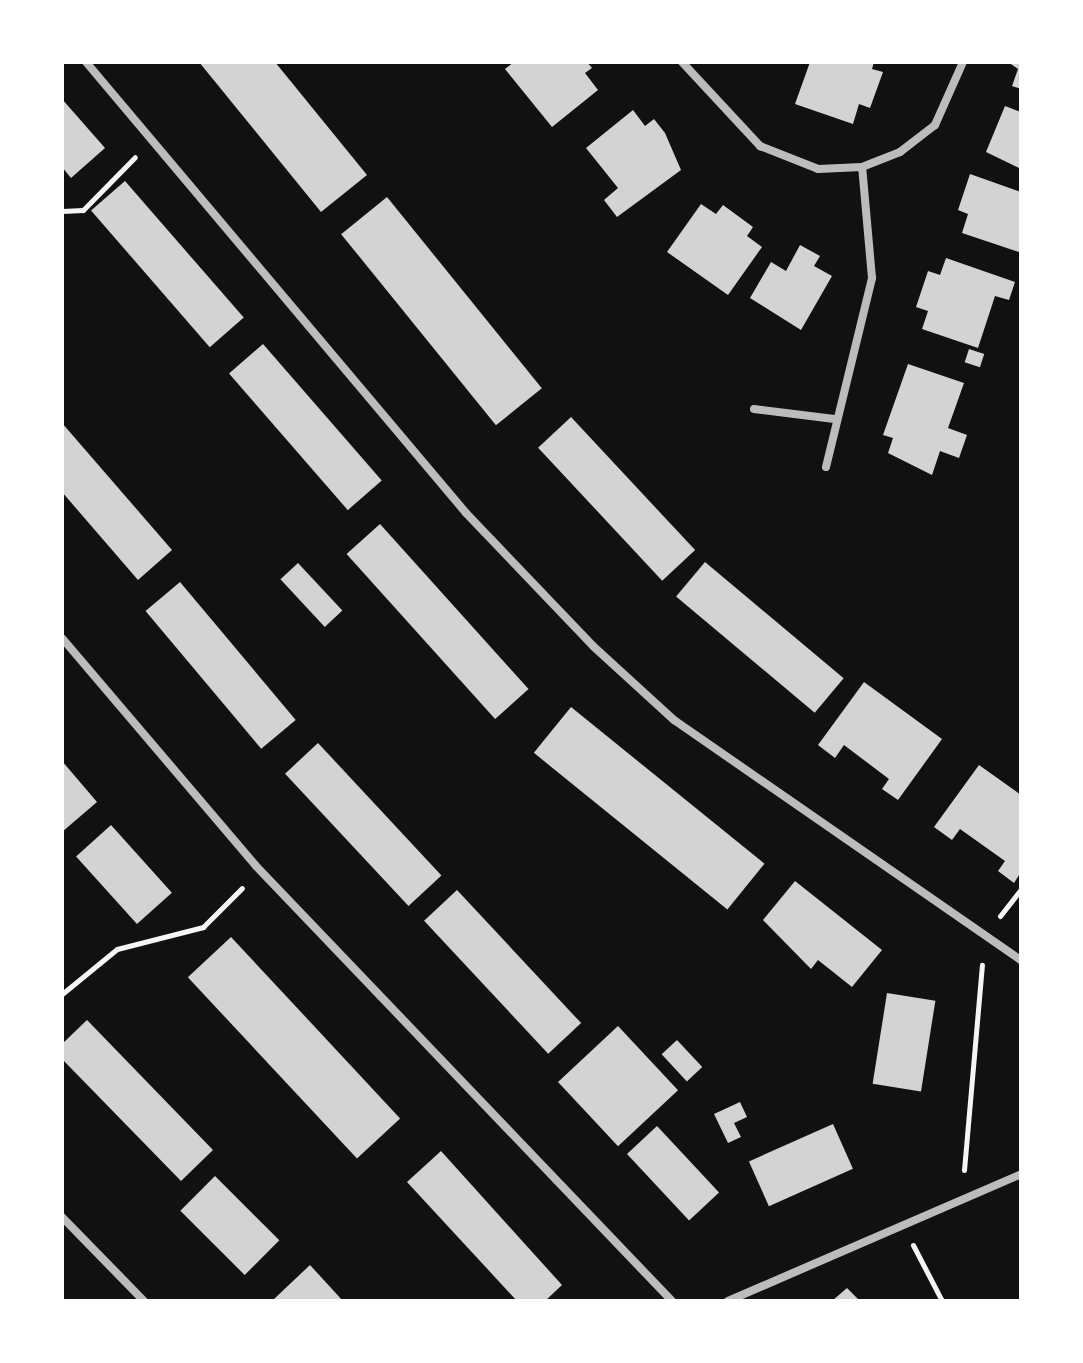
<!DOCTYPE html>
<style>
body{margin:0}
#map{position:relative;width:1083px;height:1363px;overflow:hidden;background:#111;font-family:"Roboto Condensed",sans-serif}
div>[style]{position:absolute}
.building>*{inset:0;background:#d3d3d3;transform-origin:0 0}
.path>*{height:5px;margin:-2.5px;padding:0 2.5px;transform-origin:2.5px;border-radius:2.5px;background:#f5f5f5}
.minor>*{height:8px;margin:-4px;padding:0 4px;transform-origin:4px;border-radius:4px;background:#bcbcbc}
span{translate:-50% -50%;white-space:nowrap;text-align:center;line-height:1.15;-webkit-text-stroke:6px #fff;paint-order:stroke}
.frame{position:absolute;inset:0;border:64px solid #fff;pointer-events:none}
</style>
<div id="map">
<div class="building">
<i style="clip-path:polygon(199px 62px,275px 62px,367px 175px,321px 212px)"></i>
<i style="clip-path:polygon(514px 62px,587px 62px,592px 68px,585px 73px,598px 90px,552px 127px,505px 69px)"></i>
<i style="clip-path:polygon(810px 62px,874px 62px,872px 69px,883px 72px,870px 108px,859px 104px,853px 124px,795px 104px)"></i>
<i style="clip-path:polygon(1008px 62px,1021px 62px,1021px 89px,1012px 86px,1018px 69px)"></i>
<i style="clip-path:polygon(62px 99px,105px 148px,71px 178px,62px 167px)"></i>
<i style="clip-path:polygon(1005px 106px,1021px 112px,1021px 169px,986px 152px)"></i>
<i style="clip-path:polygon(633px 110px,645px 126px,654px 119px,665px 133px,681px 170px,617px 217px,604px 200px,618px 188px,586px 148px)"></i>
<i style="clip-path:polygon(970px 174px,1021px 192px,1019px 252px,962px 233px,968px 214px,958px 210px)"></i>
<i style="left:125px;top:181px;width:181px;height:45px;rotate:49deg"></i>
<i style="left:387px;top:197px;width:246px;height:59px;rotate:51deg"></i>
<i style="clip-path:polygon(701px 204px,716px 214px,723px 205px,753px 227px,747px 236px,762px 247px,728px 295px,667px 252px)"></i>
<i style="clip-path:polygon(800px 245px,820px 256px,814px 266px,832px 276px,801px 330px,750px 298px,771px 262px,786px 271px)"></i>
<i style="clip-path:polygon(946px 258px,1015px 282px,1009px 300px,995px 296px,978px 348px,922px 329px,928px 311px,916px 307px,928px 271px,940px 275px)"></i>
<i style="left:263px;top:344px;width:181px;height:45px;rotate:49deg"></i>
<i style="left:969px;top:349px;width:16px;height:14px;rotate:18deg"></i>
<i style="clip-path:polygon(908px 364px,964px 383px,948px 428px,967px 435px,959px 458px,940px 451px,932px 475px,888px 453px,893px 438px,883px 435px)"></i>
<i style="left:571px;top:417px;width:182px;height:45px;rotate:47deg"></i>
<i style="clip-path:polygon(62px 423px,172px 550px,138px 580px,62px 492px)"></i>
<i style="left:380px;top:524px;width:222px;height:45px;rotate:48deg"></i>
<i style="left:705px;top:562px;width:181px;height:45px;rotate:40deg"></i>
<i style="left:298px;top:563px;width:65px;height:24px;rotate:47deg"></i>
<i style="left:180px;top:582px;width:180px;height:45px;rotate:50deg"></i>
<i style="clip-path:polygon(864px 682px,942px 739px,898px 800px,882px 789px,889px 779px,844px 745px,835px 758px,818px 745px)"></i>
<i style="left:571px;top:707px;width:249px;height:59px;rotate:39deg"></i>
<i style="left:318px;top:743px;width:181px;height:45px;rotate:47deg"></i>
<i style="clip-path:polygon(62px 761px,97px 802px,62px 832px)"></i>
<i style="clip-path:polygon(979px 765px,1021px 795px,1021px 872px,1014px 883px,998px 871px,1005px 861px,960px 829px,952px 840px,934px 827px)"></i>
<i style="left:111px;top:825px;width:91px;height:47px;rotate:48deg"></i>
<i style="clip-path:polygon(795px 881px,882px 950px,852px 987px,818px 960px,811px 969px,763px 920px)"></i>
<i style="left:457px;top:890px;width:182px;height:45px;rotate:47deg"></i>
<i style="left:231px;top:937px;width:248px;height:59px;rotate:47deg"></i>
<i style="left:887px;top:993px;width:49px;height:92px;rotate:9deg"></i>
<i style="clip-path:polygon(87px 1020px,213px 1150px,181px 1181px,62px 1059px,62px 1044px)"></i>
<i style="left:618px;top:1026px;width:88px;height:82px;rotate:47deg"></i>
<i style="left:677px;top:1040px;width:37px;height:21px;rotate:47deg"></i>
<i style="clip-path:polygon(740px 1102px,747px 1117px,734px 1123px,741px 1137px,728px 1143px,714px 1114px)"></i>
<i style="left:833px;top:1124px;width:49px;height:92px;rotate:66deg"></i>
<i style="left:657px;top:1126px;width:91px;height:41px;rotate:47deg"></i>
<i style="clip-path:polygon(441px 1151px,562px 1285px,545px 1301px,517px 1301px,407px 1182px)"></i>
<i style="left:215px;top:1176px;width:91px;height:49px;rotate:45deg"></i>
<i style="clip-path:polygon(310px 1265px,343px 1301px,276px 1301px,274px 1299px)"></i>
<i style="clip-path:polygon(847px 1288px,860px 1301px,832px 1301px)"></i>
</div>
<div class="path">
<i style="left:62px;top:211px;width:21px;rotate:-3deg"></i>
<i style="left:83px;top:210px;width:74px;rotate:-45.5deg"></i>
<i style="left:1000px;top:916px;width:34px;rotate:-52deg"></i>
<i style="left:62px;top:994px;width:71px;rotate:-39.3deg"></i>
<i style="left:117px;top:949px;width:89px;rotate:-14.3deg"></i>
<i style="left:203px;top:927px;width:55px;rotate:-45deg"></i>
<i style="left:964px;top:1170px;width:206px;rotate:-85deg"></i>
<i style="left:913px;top:1245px;width:63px;rotate:62.6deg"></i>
</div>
<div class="minor">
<i style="left:86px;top:62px;width:590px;rotate:49.88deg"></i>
<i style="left:466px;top:513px;width:184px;rotate:46.3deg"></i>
<i style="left:593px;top:646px;width:110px;rotate:42.4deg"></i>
<i style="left:674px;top:720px;width:422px;rotate:34.7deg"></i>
<i style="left:682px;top:62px;width:115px;rotate:47.1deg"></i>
<i style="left:760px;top:146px;width:62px;rotate:21.6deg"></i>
<i style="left:818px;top:169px;width:44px;rotate:-2.6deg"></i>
<i style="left:862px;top:167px;width:41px;rotate:-21.5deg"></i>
<i style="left:900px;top:152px;width:44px;rotate:-37.6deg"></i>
<i style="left:935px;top:125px;width:69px;rotate:-66deg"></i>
<i style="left:754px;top:409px;width:81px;rotate:7.1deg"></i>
<i style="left:826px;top:467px;width:195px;rotate:-76.3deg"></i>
<i style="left:872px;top:278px;width:111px;rotate:-95.1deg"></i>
<i style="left:62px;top:638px;width:299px;rotate:49.6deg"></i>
<i style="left:256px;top:866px;width:602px;rotate:46.28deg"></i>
<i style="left:62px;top:1217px;width:117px;rotate:45.7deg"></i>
<i style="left:728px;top:1301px;width:319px;rotate:-23.4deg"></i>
</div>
<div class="frame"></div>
</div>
